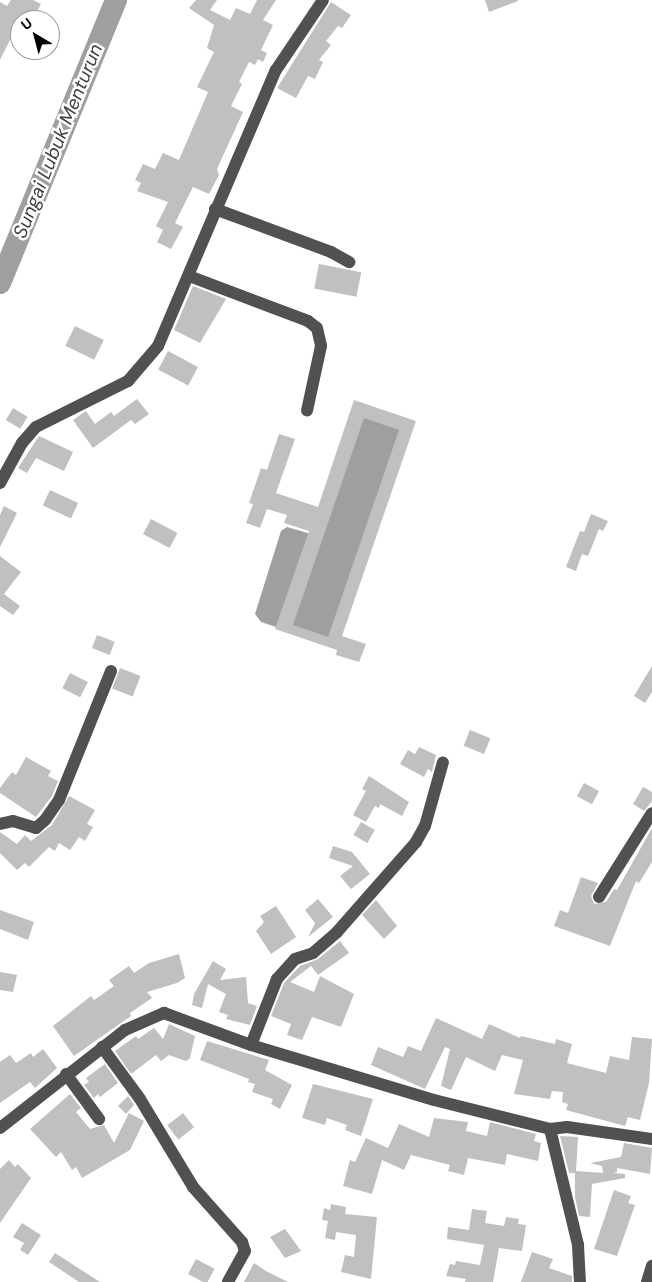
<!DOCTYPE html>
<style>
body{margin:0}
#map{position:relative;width:652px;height:1282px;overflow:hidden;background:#fff;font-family:"DM Sans",sans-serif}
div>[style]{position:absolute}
.water>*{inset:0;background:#9f9f9f}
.river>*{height:22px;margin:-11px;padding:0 11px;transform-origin:11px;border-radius:11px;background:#9f9f9f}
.building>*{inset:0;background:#c0c0c0;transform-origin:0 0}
.minor>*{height:12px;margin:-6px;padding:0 6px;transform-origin:6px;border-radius:6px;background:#515151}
span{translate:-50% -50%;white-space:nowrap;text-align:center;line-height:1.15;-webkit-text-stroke:5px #fff;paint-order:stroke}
.water-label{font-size:19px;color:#404040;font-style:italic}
.north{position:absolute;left:10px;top:10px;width:50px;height:50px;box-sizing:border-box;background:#fff;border:1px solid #999;border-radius:50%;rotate:323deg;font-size:14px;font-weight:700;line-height:20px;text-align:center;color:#000}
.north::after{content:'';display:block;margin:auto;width:18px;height:22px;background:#000;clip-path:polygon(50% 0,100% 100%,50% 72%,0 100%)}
</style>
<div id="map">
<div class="water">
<i style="clip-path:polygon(364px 415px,402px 429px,332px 635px,322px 642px,261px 622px,255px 614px,281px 531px,287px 527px,311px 534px)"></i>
</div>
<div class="river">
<i style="left:0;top:283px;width:306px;rotate:-67.7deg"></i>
</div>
<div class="building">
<i style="clip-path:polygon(11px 0,33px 0,41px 4px,33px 19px,24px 15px,20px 20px,0 60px,0 2px,7px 6px)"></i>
<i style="clip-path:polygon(196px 0,217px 0,210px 10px,230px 20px,236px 8px,250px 14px,257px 0,276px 0,263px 20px,273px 25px,261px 50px,267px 53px,263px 62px,258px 59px,255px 65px,249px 62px,239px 82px,242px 84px,231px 106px,243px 112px,217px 169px,219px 175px,209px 194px,193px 187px,175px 223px,183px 227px,171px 249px,157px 242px,163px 230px,156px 226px,168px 202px,137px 191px,141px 183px,135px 180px,143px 164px,155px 169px,163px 153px,179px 160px,208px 92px,197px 87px,214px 52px,207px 48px,214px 25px,189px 8px)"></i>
<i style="clip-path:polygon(485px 0,518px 0,518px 1px,489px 12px)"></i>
<i style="clip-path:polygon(331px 2px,351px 15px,342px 28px,338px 26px,326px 41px,331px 45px,319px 60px,323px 62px,315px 79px,308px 76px,296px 98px,277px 88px)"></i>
<i style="left:319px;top:264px;width:43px;height:25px;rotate:11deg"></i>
<i style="clip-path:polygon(193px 286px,226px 299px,200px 343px,174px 330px)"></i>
<i style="left:75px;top:326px;width:32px;height:22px;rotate:26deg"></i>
<i style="left:168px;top:351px;width:34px;height:21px;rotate:28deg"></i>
<i style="clip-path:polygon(137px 399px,149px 414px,135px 424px,131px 420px,93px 448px,73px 420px,86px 411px,95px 424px,111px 412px,114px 416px)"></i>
<i style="clip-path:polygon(evenodd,354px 400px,416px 421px,342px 636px,366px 644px,359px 662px,336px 655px,337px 650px,275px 629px,309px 531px,284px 523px,287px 515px,267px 509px,260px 528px,246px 523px,253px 504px,249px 503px,261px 468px,267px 470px,279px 434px,295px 439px,276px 493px,318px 507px,354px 400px,364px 418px,399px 430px,328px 637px,293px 625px,364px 418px)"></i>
<i style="left:13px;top:408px;width:17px;height:14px;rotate:31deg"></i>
<i style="clip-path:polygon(39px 436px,73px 452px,64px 471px,36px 458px,27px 473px,18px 468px)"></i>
<i style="left:50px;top:490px;width:31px;height:17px;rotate:25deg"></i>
<i style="clip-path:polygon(4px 506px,17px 513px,0 547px,0 515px)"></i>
<i style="clip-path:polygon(591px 514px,608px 521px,603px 531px,599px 529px,588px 556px,582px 554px,576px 571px,566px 567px,580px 531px,584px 532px)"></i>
<i style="left:151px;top:519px;width:30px;height:17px;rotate:28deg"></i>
<i style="clip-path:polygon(0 556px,21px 572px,4px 594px,20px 606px,13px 615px,0 606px)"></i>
<i style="left:97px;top:635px;width:19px;height:14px;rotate:21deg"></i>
<i style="clip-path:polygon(652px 666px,652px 692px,645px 703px,634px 696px)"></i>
<i style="left:120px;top:668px;width:22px;height:22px;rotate:21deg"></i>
<i style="left:70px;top:673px;width:20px;height:17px;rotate:27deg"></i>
<i style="left:470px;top:730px;width:22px;height:17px;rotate:22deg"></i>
<i style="clip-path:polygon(419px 747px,436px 755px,432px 772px,428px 769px,424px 777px,400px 764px,408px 750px,415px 754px)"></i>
<i style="clip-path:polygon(26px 757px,51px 771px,48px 776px,58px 781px,52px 796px,36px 817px,0 793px,0 788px,12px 772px,16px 775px)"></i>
<i style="clip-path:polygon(369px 776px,409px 802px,402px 816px,380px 804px,379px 808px,375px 806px,366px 822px,353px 815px,366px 791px,362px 789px)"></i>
<i style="left:584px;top:783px;width:17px;height:15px;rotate:28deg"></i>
<i style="clip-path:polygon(643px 787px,652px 792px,652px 801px,644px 811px,633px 804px)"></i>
<i style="clip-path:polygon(69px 796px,95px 810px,87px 824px,93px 827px,85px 841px,79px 837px,70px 850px,59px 843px,55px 851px,49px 847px,29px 867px,25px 863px,17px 870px,0 853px,0 832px,17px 844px,25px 835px,31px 841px,52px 825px)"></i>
<i style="left:361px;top:822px;width:16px;height:15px;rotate:30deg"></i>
<i style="clip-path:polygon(652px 828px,652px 862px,639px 883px,636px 881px,610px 946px,554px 926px,560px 910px,568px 913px,581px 877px,598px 883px,591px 896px,594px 904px,606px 902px,614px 889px,617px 890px)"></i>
<i style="clip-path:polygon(333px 846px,352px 852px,370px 874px,351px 889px,340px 876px,353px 866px,329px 858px)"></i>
<i style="clip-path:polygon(318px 899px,333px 917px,308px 937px,315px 923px,305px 910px)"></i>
<i style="clip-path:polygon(376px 900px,397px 926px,384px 939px,362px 915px)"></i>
<i style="clip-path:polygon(276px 906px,296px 937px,271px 954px,256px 931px,264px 922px,260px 916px)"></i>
<i style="clip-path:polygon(0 910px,34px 922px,28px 940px,0 929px)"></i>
<i style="clip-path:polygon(340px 941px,349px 953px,318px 975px,311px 966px,290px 982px,314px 992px,320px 976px,354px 994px,341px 1027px,312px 1017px,302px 1040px,287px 1035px,291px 1024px,271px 1016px,284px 983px,300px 966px,318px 959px)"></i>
<i style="clip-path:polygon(179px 954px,185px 978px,177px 983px,147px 992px,152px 998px,130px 1013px,131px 1016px,74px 1056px,53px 1026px,91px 996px,94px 1000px,114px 986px,109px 980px,129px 966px,134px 973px,149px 963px)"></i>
<i style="clip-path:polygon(213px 961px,226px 969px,220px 980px,246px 977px,248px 1003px,257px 1006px,250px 1025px,226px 1019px,228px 1015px,219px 1012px,226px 994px,208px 984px,202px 1008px,192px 1005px,194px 994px)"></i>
<i style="clip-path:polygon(0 972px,17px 975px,13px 992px,0 990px)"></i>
<i style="clip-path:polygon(436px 1018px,482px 1039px,489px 1024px,520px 1038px,521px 1036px,555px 1044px,556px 1039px,572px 1044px,567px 1063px,606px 1073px,610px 1056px,629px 1060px,632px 1037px,652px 1039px,649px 1083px,640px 1120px,628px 1117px,625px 1126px,566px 1110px,568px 1104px,562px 1102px,563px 1092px,552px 1091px,550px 1099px,514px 1094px,523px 1060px,502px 1055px,495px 1071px,466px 1057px,451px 1090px,441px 1086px,450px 1049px,445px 1047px,425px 1089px,371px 1065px,378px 1047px,403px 1057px,408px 1046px,421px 1051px)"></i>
<i style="clip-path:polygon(169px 1024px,195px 1036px,190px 1058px,186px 1061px,169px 1055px,161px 1061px,156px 1055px,131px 1074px,115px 1051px,136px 1036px,138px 1039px,154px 1028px,163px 1039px)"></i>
<i style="clip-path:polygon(207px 1041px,269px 1060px,265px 1070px,292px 1085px,280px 1109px,271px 1104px,273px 1099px,252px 1092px,255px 1084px,248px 1082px,249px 1079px,200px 1060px)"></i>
<i style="clip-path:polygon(43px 1049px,57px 1068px,35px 1088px,30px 1082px,0 1103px,0 1062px,10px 1055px,16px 1063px,31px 1053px,33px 1057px)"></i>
<i style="clip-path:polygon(105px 1064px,118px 1083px,100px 1097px,98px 1094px,94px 1098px,84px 1085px,89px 1082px,86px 1078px)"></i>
<i style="clip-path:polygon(313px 1084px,373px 1099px,361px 1136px,345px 1130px,347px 1125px,327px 1118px,325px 1125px,302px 1118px)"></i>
<i style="clip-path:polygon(70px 1094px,81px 1108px,76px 1112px,90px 1129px,104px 1125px,114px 1143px,129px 1113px,144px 1121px,130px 1150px,82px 1178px,76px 1167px,72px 1170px,61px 1152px,56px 1157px,30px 1129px)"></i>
<i style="clip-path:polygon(128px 1096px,134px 1105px,126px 1114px,118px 1106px)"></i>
<i style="left:183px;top:1113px;width:18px;height:20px;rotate:52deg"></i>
<i style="clip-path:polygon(434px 1118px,468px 1122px,466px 1131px,487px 1136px,490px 1122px,536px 1134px,534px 1141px,541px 1143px,538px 1161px,507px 1154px,505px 1165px,468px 1158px,464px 1175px,448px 1171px,450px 1165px,411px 1155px,404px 1170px,382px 1160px,372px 1194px,343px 1186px,350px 1160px,355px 1162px,366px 1138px,388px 1148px,399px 1124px,429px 1137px)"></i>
<i style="clip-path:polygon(560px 1136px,578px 1137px,576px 1171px,603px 1173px,602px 1166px,590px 1163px,621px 1157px,624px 1143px,652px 1148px,650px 1174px,617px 1168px,617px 1172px,613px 1173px,625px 1174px,625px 1178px,592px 1184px,590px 1217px,579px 1216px,575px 1197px,575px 1173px,569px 1173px)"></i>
<i style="clip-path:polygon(9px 1160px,15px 1167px,18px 1164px,31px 1178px,0 1223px,0 1169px)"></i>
<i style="clip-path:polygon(614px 1190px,631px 1196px,628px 1203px,635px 1205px,617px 1256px,594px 1249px)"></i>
<i style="clip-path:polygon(331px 1204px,346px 1207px,345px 1214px,377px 1217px,371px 1279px,341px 1272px,345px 1255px,354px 1257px,356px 1235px,336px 1232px,335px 1240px,325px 1238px,328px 1221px,322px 1220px,324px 1208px,330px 1210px)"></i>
<i style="clip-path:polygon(472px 1209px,487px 1211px,485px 1223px,504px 1226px,506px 1217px,519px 1219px,518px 1224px,526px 1225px,522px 1251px,499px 1248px,493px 1282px,465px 1282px,466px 1279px,446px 1276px,450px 1264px,455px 1265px,456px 1261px,480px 1265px,484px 1245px,447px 1239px,448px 1227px,469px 1230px)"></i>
<i style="clip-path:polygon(22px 1223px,41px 1235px,28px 1255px,20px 1250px,24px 1243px,13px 1237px)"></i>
<i style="clip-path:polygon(285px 1229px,301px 1251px,285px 1258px,270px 1237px)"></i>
<i style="clip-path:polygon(532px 1252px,553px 1259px,549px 1268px,572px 1276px,572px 1282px,521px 1282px)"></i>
<i style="clip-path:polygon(55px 1253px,100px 1282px,79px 1282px,49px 1262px)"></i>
<i style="left:196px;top:1259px;width:21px;height:17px;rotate:28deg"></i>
<i style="clip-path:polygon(254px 1263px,266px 1271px,288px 1282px,244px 1282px)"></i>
</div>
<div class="minor">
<i style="left:215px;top:209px;width:124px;rotate:20.3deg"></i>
<i style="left:331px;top:252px;width:21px;rotate:29deg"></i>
<i style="left:189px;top:276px;width:127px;rotate:20.7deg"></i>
<i style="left:308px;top:321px;width:11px;rotate:38deg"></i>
<i style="left:317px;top:328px;width:18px;rotate:77deg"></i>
<i style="left:321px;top:346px;width:66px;rotate:102.2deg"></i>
<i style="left:0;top:483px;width:46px;rotate:-61.2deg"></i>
<i style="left:22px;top:443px;width:21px;rotate:-49deg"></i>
<i style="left:36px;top:427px;width:103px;rotate:-26.6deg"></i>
<i style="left:128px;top:381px;width:46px;rotate:-49.4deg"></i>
<i style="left:158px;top:346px;width:300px;rotate:-66.9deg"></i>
<i style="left:276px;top:70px;width:84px;rotate:-56.1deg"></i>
<i style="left:0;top:824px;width:13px;rotate:-13deg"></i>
<i style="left:13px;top:821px;width:24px;rotate:17deg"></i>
<i style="left:36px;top:828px;width:12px;rotate:-42deg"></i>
<i style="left:45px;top:820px;width:24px;rotate:-55deg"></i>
<i style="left:59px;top:800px;width:139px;rotate:-68deg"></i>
<i style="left:599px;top:897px;width:99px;rotate:-57.8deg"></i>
<i style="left:251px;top:1045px;width:71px;rotate:-68.5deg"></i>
<i style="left:277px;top:979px;width:27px;rotate:-48deg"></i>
<i style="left:295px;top:959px;width:19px;rotate:-18deg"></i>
<i style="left:313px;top:953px;width:32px;rotate:-41deg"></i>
<i style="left:337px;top:932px;width:120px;rotate:-48.7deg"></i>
<i style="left:416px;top:842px;width:18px;rotate:-61deg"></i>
<i style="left:425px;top:826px;width:66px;rotate:-74.3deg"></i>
<i style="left:102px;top:1047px;width:64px;rotate:53.8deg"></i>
<i style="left:140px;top:1099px;width:103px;rotate:58.9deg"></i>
<i style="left:193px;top:1187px;width:74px;rotate:48.3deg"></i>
<i style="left:242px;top:1242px;width:9px;rotate:72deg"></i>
<i style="left:245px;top:1251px;width:35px;rotate:119deg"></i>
<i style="left:66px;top:1074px;width:56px;rotate:53.7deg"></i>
<i style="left:0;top:1128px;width:159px;rotate:-38.1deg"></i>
<i style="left:125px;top:1030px;width:43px;rotate:-23.6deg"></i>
<i style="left:164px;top:1013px;width:93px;rotate:20.2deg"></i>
<i style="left:251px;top:1045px;width:191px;rotate:16.7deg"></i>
<i style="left:434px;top:1100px;width:120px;rotate:14deg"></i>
<i style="left:550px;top:1129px;width:17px;rotate:-7deg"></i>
<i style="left:567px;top:1127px;width:86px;rotate:8deg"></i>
<i style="left:550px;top:1129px;width:119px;rotate:76.4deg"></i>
<i style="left:578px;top:1245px;width:37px;rotate:87deg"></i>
<i style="left:647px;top:1282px;width:17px;rotate:-73deg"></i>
</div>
<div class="water-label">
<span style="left:58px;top:141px;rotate:-68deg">Sungai Lubuk Menturun</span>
</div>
<div class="north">U</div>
</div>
